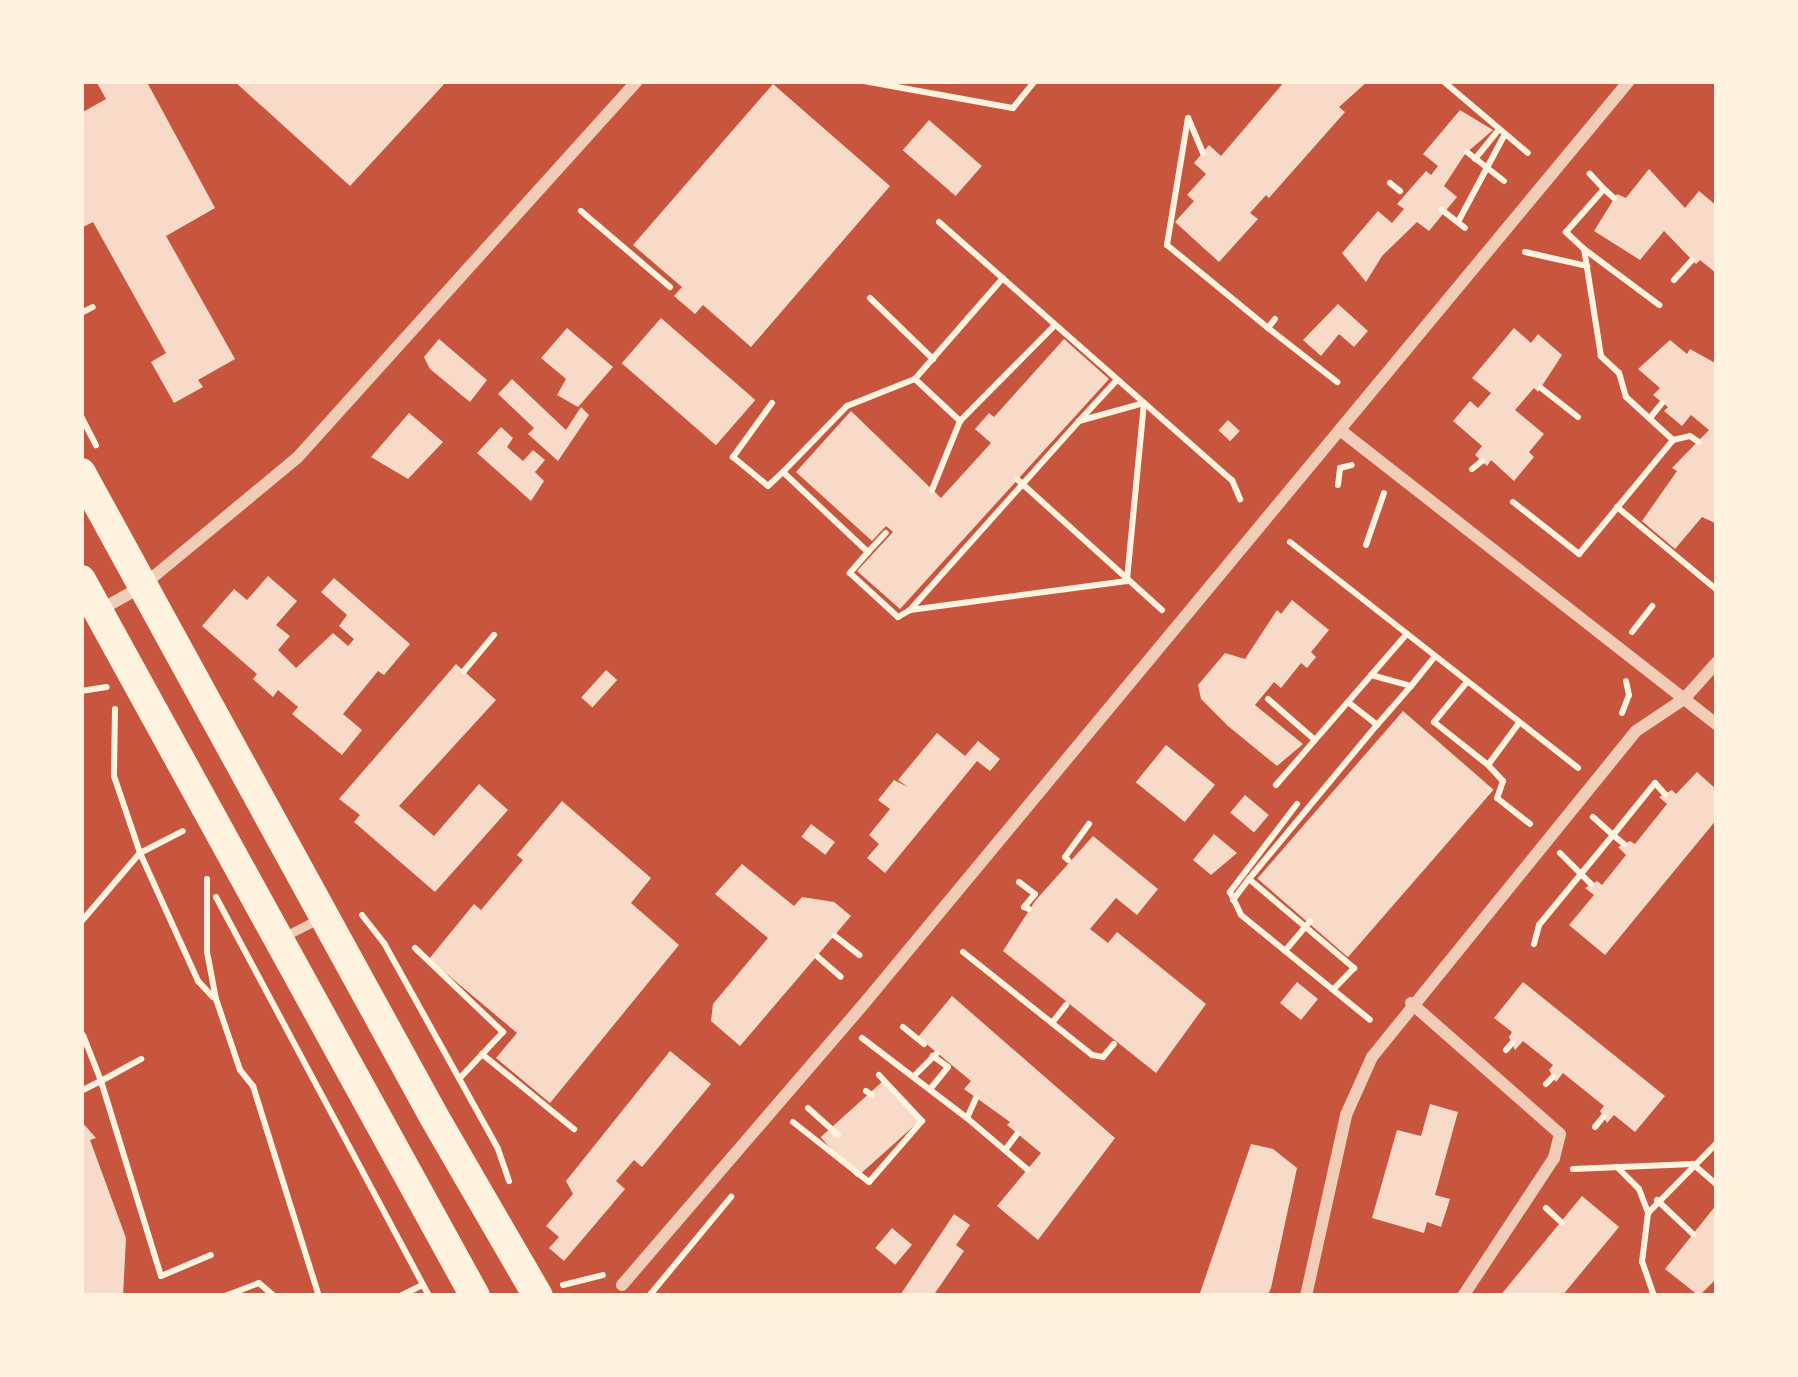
<!DOCTYPE html>
<style>
body{margin:0}
#map{position:relative;width:1798px;height:1377px;overflow:hidden;background:#c8553d;font-family:"Noto Sans",sans-serif}
div>[style]{position:absolute}
.building>*{inset:0;background:#f7dbc8;transform-origin:0 0}
.path>*{height:6px;margin:-3px;padding:0 3px;transform-origin:3px;border-radius:3px;background:#fff3e0}
.service>*{height:9px;margin:-4.5px;padding:0 4.5px;transform-origin:4.5px;border-radius:4.5px;background:#f1ccb7}
.minor>*{height:12px;margin:-6px;padding:0 6px;transform-origin:6px;border-radius:6px;background:#f1ccb7}
.primary>*{height:30px;margin:-15px;padding:0 15px;transform-origin:15px;border-radius:15px;background:#fff3e0}
span{translate:-50% -50%;white-space:nowrap;text-align:center;line-height:1.15;-webkit-text-stroke:10px #fff3e0;paint-order:stroke}
.frame{position:absolute;inset:0;border:84px solid #fff3e0;pointer-events:none}
</style>
<div id="map">
<div class="building">
<i style="clip-path:polygon(96px 81px,153px 81px,148px 84px,215px 208px,166px 236px,235px 359px,198px 380px,203px 387px,174px 403px,151px 362px,166px 353px,93px 222px,81px 228px,81px 113px,106px 99px)"></i>
<i style="clip-path:polygon(234px 81px,447px 81px,350px 186px)"></i>
<i style="clip-path:polygon(1285px 81px,1368px 81px,1339px 107px,1345px 112px,1269px 198px,1266px 195px,1250px 213px,1258px 219px,1219px 262px,1175px 222px,1194px 201px,1187px 195px,1206px 174px,1194px 163px,1209px 145px,1221px 156px)"></i>
<i style="clip-path:polygon(773px 84px,890px 186px,751px 347px,703px 305px,695px 314px,674px 296px,682px 287px,633px 245px)"></i>
<i style="clip-path:polygon(1460px 110px,1493px 130px,1465px 154px,1444px 186px,1457px 197px,1429px 231px,1417px 222px,1382px 256px,1366px 282px,1342px 253px,1378px 211px,1392px 223px,1404px 209px,1397px 204px,1426px 171px,1431px 175px,1438px 166px,1423px 154px)"></i>
<i style="left:929px;top:120px;width:70px;height:40px;rotate:41deg"></i>
<i style="clip-path:polygon(1649px 169px,1685px 208px,1699px 191px,1717px 206px,1717px 274px,1700px 260px,1696px 264px,1664px 231px,1640px 260px,1594px 231px,1617px 194px,1626px 198px)"></i>
<i style="clip-path:polygon(1338px 304px,1368px 331px,1354px 347px,1339px 334px,1321px 356px,1303px 340px)"></i>
<i style="left:661px;top:318px;width:125px;height:60px;rotate:41deg"></i>
<i style="clip-path:polygon(567px 328px,613px 367px,578px 407px,557px 395px,566px 379px,541px 358px)"></i>
<i style="clip-path:polygon(1514px 328px,1531px 343px,1538px 334px,1562px 355px,1538px 392px,1534px 388px,1515px 410px,1544px 434px,1529px 452px,1534px 457px,1514px 481px,1491px 460px,1487px 466px,1475px 455px,1482px 446px,1453px 421px,1470px 401px,1478px 408px,1491px 393px,1472px 378px)"></i>
<i style="clip-path:polygon(439px 339px,487px 380px,470px 402px,430px 369px,424px 357px)"></i>
<i style="clip-path:polygon(1064px 339px,1109px 379px,900px 609px,857px 571px,893px 532px,886px 526px,872px 541px,796px 472px,851px 411px,941px 498px,991px 443px,975px 429px,989px 413px,994px 417px)"></i>
<i style="clip-path:polygon(1670px 340px,1687px 354px,1690px 349px,1717px 364px,1717px 524px,1702px 517px,1675px 549px,1642px 521px,1677px 471px,1672px 468px,1709px 430px,1691px 415px,1682px 426px,1664px 411px,1668px 407px,1653px 395px,1660px 388px,1638px 369px)"></i>
<i style="clip-path:polygon(512px 379px,566px 430px,581px 407px,589px 415px,558px 461px,528px 434px,534px 428px,498px 394px)"></i>
<i style="clip-path:polygon(409px 413px,443px 442px,408px 479px,371px 457px)"></i>
<i style="left:1228px;top:420px;width:16px;height:14px;rotate:43deg"></i>
<i style="clip-path:polygon(501px 427px,513px 438px,507px 447px,523px 461px,533px 450px,545px 460px,535px 472px,544px 481px,531px 501px,477px 453px)"></i>
<i style="clip-path:polygon(268px 576px,297px 601px,276px 625px,290px 636px,278px 650px,296px 668px,333px 633px,348px 646px,354px 639px,339px 626px,347px 615px,321px 592px,334px 578px,410px 644px,384px 675px,378px 671px,343px 714px,362px 730px,342px 755px,292px 714px,298px 707px,278px 690px,273px 697px,253px 679px,257px 674px,202px 626px,234px 589px,247px 600px)"></i>
<i style="clip-path:polygon(1292px 600px,1329px 630px,1311px 652px,1316px 657px,1307px 668px,1301px 663px,1281px 688px,1274px 682px,1255px 705px,1303px 744px,1277px 766px,1228px 726px,1201px 699px,1198px 685px,1225px 653px,1245px 659px,1277px 610px,1281px 614px)"></i>
<i style="clip-path:polygon(456px 664px,496px 700px,399px 806px,434px 836px,479px 784px,508px 810px,435px 892px,354px 822px,360px 815px,339px 799px)"></i>
<i style="left:606px;top:670px;width:15px;height:37px;rotate:42deg"></i>
<i style="left:1403px;top:711px;width:120px;height:222px;rotate:41deg"></i>
<i style="clip-path:polygon(937px 733px,965px 756px,978px 741px,1000px 759px,990px 771px,977px 761px,885px 873px,867px 858px,879px 844px,869px 835px,890px 809px,878px 800px,894px 780px,908px 787px,898px 780px)"></i>
<i style="left:1166px;top:745px;width:63px;height:48px;rotate:39deg"></i>
<i style="clip-path:polygon(1697px 772px,1717px 790px,1717px 819px,1605px 955px,1569px 925px,1594px 895px,1585px 888px,1597px 881px,1602px 885px,1626px 855px,1618px 847px,1630px 841px,1635px 844px,1667px 804px,1659px 797px,1672px 790px,1676px 794px)"></i>
<i style="left:1245px;top:795px;width:31px;height:23px;rotate:40deg"></i>
<i style="clip-path:polygon(562px 801px,651px 878px,631px 903px,679px 945px,550px 1103px,496px 1058px,517px 1033px,429px 959px,474px 904px,481px 910px,523px 860px,517px 855px)"></i>
<i style="left:811px;top:824px;width:30px;height:16px;rotate:37deg"></i>
<i style="clip-path:polygon(1214px 834px,1237px 853px,1211px 875px,1193px 860px)"></i>
<i style="clip-path:polygon(1093px 836px,1158px 889px,1137px 915px,1116px 898px,1090px 929px,1108px 943px,1117px 932px,1206px 1004px,1156px 1073px,1003px 951px,1035px 901px)"></i>
<i style="clip-path:polygon(742px 864px,794px 906px,802px 897px,834px 902px,851px 916px,740px 1046px,711px 1021px,713px 1004px,768px 938px,715px 894px)"></i>
<i style="left:1297px;top:982px;width:27px;height:27px;rotate:39deg"></i>
<i style="clip-path:polygon(1523px 982px,1665px 1096px,1635px 1132px,1614px 1115px,1607px 1123px,1600px 1111px,1604px 1106px,1563px 1073px,1556px 1082px,1549px 1070px,1553px 1065px,1523px 1041px,1515px 1050px,1509px 1037px,1512px 1032px,1494px 1018px)"></i>
<i style="clip-path:polygon(952px 996px,1115px 1138px,1038px 1240px,997px 1206px,1041px 1153px,1007px 1125px,1010px 1122px,964px 1089px,971px 1081px,918px 1037px)"></i>
<i style="clip-path:polygon(670px 1051px,711px 1084px,642px 1167px,634px 1160px,616px 1181px,625px 1189px,564px 1261px,549px 1248px,559px 1237px,546px 1226px,573px 1194px,566px 1181px)"></i>
<i style="left:883px;top:1081px;width:54px;height:84px;rotate:48deg"></i>
<i style="clip-path:polygon(1430px 1104px,1458px 1112px,1435px 1195px,1450px 1199px,1441px 1227px,1427px 1222px,1424px 1233px,1372px 1218px,1397px 1130px,1421px 1136px)"></i>
<i style="clip-path:polygon(81px 1121px,96px 1138px,90px 1140px,126px 1238px,123px 1296px,81px 1296px)"></i>
<i style="clip-path:polygon(1251px 1144px,1273px 1149px,1297px 1168px,1271px 1288px,1267px 1296px,1199px 1296px)"></i>
<i style="clip-path:polygon(1582px 1196px,1619px 1227px,1562px 1296px,1500px 1296px)"></i>
<i style="clip-path:polygon(1717px 1204px,1717px 1278px,1699px 1296px,1665px 1269px)"></i>
<i style="clip-path:polygon(954px 1214px,970px 1225px,956px 1245px,964px 1251px,933px 1296px,905px 1296px,901px 1294px)"></i>
<i style="left:892px;top:1228px;width:26px;height:26px;rotate:40deg"></i>
</div>
<div class="path">
<i style="left:864px;top:81px;width:151px;rotate:10.3deg"></i>
<i style="left:1013px;top:108px;width:35px;rotate:-51deg"></i>
<i style="left:1443px;top:81px;width:111px;rotate:40.3deg"></i>
<i style="left:1467px;top:152px;width:47px;rotate:38.1deg"></i>
<i style="left:1203px;top:153px;width:38px;rotate:-113deg"></i>
<i style="left:1188px;top:118px;width:129px;rotate:99.4deg"></i>
<i style="left:1167px;top:245px;width:131px;rotate:39.4deg"></i>
<i style="left:1475px;top:159px;width:38px;rotate:-51deg"></i>
<i style="left:1390px;top:183px;width:13px;rotate:39deg"></i>
<i style="left:1604px;top:189px;width:13px;rotate:42deg"></i>
<i style="left:1442px;top:210px;width:29px;rotate:38deg"></i>
<i style="left:581px;top:211px;width:117px;rotate:40.5deg"></i>
<i style="left:939px;top:222px;width:390px;rotate:41.4deg"></i>
<i style="left:1232px;top:480px;width:21px;rotate:67deg"></i>
<i style="left:1458px;top:222px;width:100px;rotate:-61.9deg"></i>
<i style="left:1584px;top:249px;width:25px;rotate:-137deg"></i>
<i style="left:1566px;top:232px;width:57px;rotate:-48.5deg"></i>
<i style="left:1604px;top:189px;width:21px;rotate:-133deg"></i>
<i style="left:1525px;top:252px;width:64px;rotate:12.7deg"></i>
<i style="left:1003px;top:278px;width:134px;rotate:131.1deg"></i>
<i style="left:915px;top:379px;width:62px;rotate:43deg"></i>
<i style="left:960px;top:421px;width:135px;rotate:-45.3deg"></i>
<i style="left:1674px;top:280px;width:27px;rotate:-48deg"></i>
<i style="left:870px;top:298px;width:88px;rotate:44.1deg"></i>
<i style="left:81px;top:313px;width:13px;rotate:-27deg"></i>
<i style="left:1275px;top:319px;width:11px;rotate:128deg"></i>
<i style="left:1268px;top:328px;width:88px;rotate:38deg"></i>
<i style="left:1541px;top:388px;width:47px;rotate:38.1deg"></i>
<i style="left:772px;top:403px;width:67px;rotate:125.8deg"></i>
<i style="left:733px;top:457px;width:45px;rotate:39.6deg"></i>
<i style="left:768px;top:486px;width:21px;rotate:-43deg"></i>
<i style="left:783px;top:472px;width:117px;rotate:43.3deg"></i>
<i style="left:868px;top:552px;width:28px;rotate:131deg"></i>
<i style="left:850px;top:573px;width:65px;rotate:42.5deg"></i>
<i style="left:898px;top:617px;width:14px;rotate:-30deg"></i>
<i style="left:81px;top:416px;width:33px;rotate:63deg"></i>
<i style="left:1650px;top:418px;width:19px;rotate:-51deg"></i>
<i style="left:1079px;top:421px;width:67px;rotate:-15.5deg"></i>
<i style="left:1144px;top:403px;width:179px;rotate:95.5deg"></i>
<i style="left:1127px;top:581px;width:219px;rotate:172.4deg"></i>
<i style="left:910px;top:610px;width:254px;rotate:-48.2deg"></i>
<i style="left:1079px;top:421px;width:56px;rotate:-47.2deg"></i>
<i style="left:1673px;top:440px;width:17px;rotate:-13deg"></i>
<i style="left:1690px;top:436px;width:11px;rotate:34deg"></i>
<i style="left:1472px;top:469px;width:13px;rotate:-39deg"></i>
<i style="left:783px;top:472px;width:92px;rotate:-45.9deg"></i>
<i style="left:847px;top:406px;width:73px;rotate:-21.7deg"></i>
<i style="left:1018px;top:480px;width:194px;rotate:42.1deg"></i>
<i style="left:1338px;top:485px;width:17px;rotate:-83deg"></i>
<i style="left:1340px;top:468px;width:12px;rotate:-14deg"></i>
<i style="left:932px;top:490px;width:74px;rotate:-67.9deg"></i>
<i style="left:1513px;top:502px;width:84px;rotate:38.2deg"></i>
<i style="left:1579px;top:554px;width:148px;rotate:-50.5deg"></i>
<i style="left:1673px;top:440px;width:64px;rotate:-137.5deg"></i>
<i style="left:1626px;top:397px;width:25px;rotate:-106deg"></i>
<i style="left:1619px;top:373px;width:25px;rotate:-137deg"></i>
<i style="left:1601px;top:356px;width:108px;rotate:-99deg"></i>
<i style="left:1584px;top:249px;width:94px;rotate:36.7deg"></i>
<i style="left:1617px;top:507px;width:130px;rotate:39.7deg"></i>
<i style="left:1290px;top:542px;width:366px;rotate:38.1deg"></i>
<i style="left:1366px;top:545px;width:55px;rotate:-70.9deg"></i>
<i style="left:868px;top:552px;width:26px;rotate:-47deg"></i>
<i style="left:1632px;top:632px;width:33px;rotate:-52deg"></i>
<i style="left:464px;top:671px;width:47px;rotate:-50.2deg"></i>
<i style="left:1371px;top:675px;width:41px;rotate:15.4deg"></i>
<i style="left:1411px;top:686px;width:38px;rotate:-51deg"></i>
<i style="left:1467px;top:682px;width:52px;rotate:129.5deg"></i>
<i style="left:1434px;top:722px;width:69px;rotate:38.5deg"></i>
<i style="left:81px;top:691px;width:26px;rotate:-9deg"></i>
<i style="left:1268px;top:699px;width:62px;rotate:41.1deg"></i>
<i style="left:1348px;top:702px;width:37px;rotate:38deg"></i>
<i style="left:1377px;top:725px;width:52px;rotate:-48.9deg"></i>
<i style="left:115px;top:709px;width:67px;rotate:90.9deg"></i>
<i style="left:114px;top:776px;width:81px;rotate:71.3deg"></i>
<i style="left:140px;top:853px;width:141px;rotate:65.6deg"></i>
<i style="left:198px;top:981px;width:22px;rotate:47deg"></i>
<i style="left:1622px;top:713px;width:19px;rotate:-69deg"></i>
<i style="left:1629px;top:695px;width:14px;rotate:-102deg"></i>
<i style="left:1519px;top:723px;width:52px;rotate:126.4deg"></i>
<i style="left:1488px;top:765px;width:22px;rotate:47deg"></i>
<i style="left:1503px;top:781px;width:18px;rotate:109deg"></i>
<i style="left:1497px;top:798px;width:42px;rotate:38.2deg"></i>
<i style="left:1276px;top:785px;width:200px;rotate:-49.1deg"></i>
<i style="left:1297px;top:804px;width:111px;rotate:127.3deg"></i>
<i style="left:1230px;top:892px;width:25px;rotate:64deg"></i>
<i style="left:1241px;top:915px;width:166px;rotate:39.1deg"></i>
<i style="left:1624px;top:844px;width:14px;rotate:-141deg"></i>
<i style="left:1613px;top:835px;width:67px;rotate:-51.1deg"></i>
<i style="left:1655px;top:783px;width:15px;rotate:48deg"></i>
<i style="left:1560px;top:853px;width:44px;rotate:45deg"></i>
<i style="left:1068px;top:860px;width:4px;rotate:-135deg"></i>
<i style="left:1065px;top:857px;width:41px;rotate:-54deg"></i>
<i style="left:207px;top:879px;width:73px;rotate:90deg"></i>
<i style="left:207px;top:952px;width:48px;rotate:79.2deg"></i>
<i style="left:216px;top:999px;width:75px;rotate:71.3deg"></i>
<i style="left:240px;top:1070px;width:21px;rotate:51deg"></i>
<i style="left:253px;top:1086px;width:220px;rotate:72.6deg"></i>
<i style="left:1249px;top:879px;width:200px;rotate:-50.3deg"></i>
<i style="left:1019px;top:882px;width:20px;rotate:37deg"></i>
<i style="left:1035px;top:894px;width:17px;rotate:130deg"></i>
<i style="left:1024px;top:907px;width:5px;rotate:22deg"></i>
<i style="left:216px;top:897px;width:452px;rotate:61.9deg"></i>
<i style="left:1233px;top:900px;width:26px;rotate:-53deg"></i>
<i style="left:1249px;top:879px;width:138px;rotate:40.3deg"></i>
<i style="left:1354px;top:968px;width:30px;rotate:134deg"></i>
<i style="left:362px;top:915px;width:36px;rotate:52deg"></i>
<i style="left:384px;top:943px;width:235px;rotate:61deg"></i>
<i style="left:498px;top:1149px;width:34px;rotate:71deg"></i>
<i style="left:81px;top:922px;width:91px;rotate:-49.5deg"></i>
<i style="left:140px;top:853px;width:48px;rotate:-27.1deg"></i>
<i style="left:835px;top:936px;width:31px;rotate:38deg"></i>
<i style="left:1534px;top:944px;width:20px;rotate:-75deg"></i>
<i style="left:1539px;top:925px;width:117px;rotate:-50.6deg"></i>
<i style="left:1613px;top:835px;width:27px;rotate:-138deg"></i>
<i style="left:415px;top:948px;width:122px;rotate:43.7deg"></i>
<i style="left:503px;top:1032px;width:64px;rotate:133.1deg"></i>
<i style="left:1285px;top:951px;width:39px;rotate:-50deg"></i>
<i style="left:963px;top:952px;width:165px;rotate:38.6deg"></i>
<i style="left:1092px;top:1055px;width:11px;rotate:10deg"></i>
<i style="left:1103px;top:1057px;width:17px;rotate:-50deg"></i>
<i style="left:818px;top:957px;width:30px;rotate:41deg"></i>
<i style="left:1052px;top:1023px;width:23px;rotate:-52deg"></i>
<i style="left:903px;top:1027px;width:27px;rotate:39deg"></i>
<i style="left:83px;top:1035px;width:49px;rotate:68.6deg"></i>
<i style="left:101px;top:1081px;width:46px;rotate:-28.8deg"></i>
<i style="left:862px;top:1038px;width:132px;rotate:37.3deg"></i>
<i style="left:1506px;top:1050px;width:9px;rotate:-49deg"></i>
<i style="left:482px;top:1054px;width:119px;rotate:39.2deg"></i>
<i style="left:915px;top:1075px;width:31px;rotate:-45deg"></i>
<i style="left:1546px;top:1084px;width:10px;rotate:-45deg"></i>
<i style="left:931px;top:1088px;width:27px;rotate:-51deg"></i>
<i style="left:948px;top:1067px;width:19px;rotate:-144deg"></i>
<i style="left:81px;top:1091px;width:22px;rotate:-27deg"></i>
<i style="left:101px;top:1081px;width:204px;rotate:72.9deg"></i>
<i style="left:161px;top:1276px;width:54px;rotate:-22.8deg"></i>
<i style="left:866px;top:1091px;width:7px;rotate:34deg"></i>
<i style="left:976px;top:1098px;width:22px;rotate:114deg"></i>
<i style="left:967px;top:1118px;width:80px;rotate:40.4deg"></i>
<i style="left:808px;top:1108px;width:40px;rotate:42deg"></i>
<i style="left:793px;top:1122px;width:97px;rotate:38.3deg"></i>
<i style="left:869px;top:1182px;width:81px;rotate:-49deg"></i>
<i style="left:922px;top:1121px;width:63px;rotate:-133.1deg"></i>
<i style="left:1595px;top:1127px;width:13px;rotate:-51deg"></i>
<i style="left:1005px;top:1150px;width:20px;rotate:-53deg"></i>
<i style="left:1617px;top:1167px;width:31px;rotate:45deg"></i>
<i style="left:1639px;top:1189px;width:26px;rotate:69deg"></i>
<i style="left:1573px;top:1169px;width:120px;rotate:-2.4deg"></i>
<i style="left:1693px;top:1164px;width:32px;rotate:41deg"></i>
<i style="left:1657px;top:1200px;width:50px;rotate:43.4deg"></i>
<i style="left:1546px;top:1208px;width:21px;rotate:43deg"></i>
<i style="left:563px;top:1285px;width:41px;rotate:-14deg"></i>
<i style="left:225px;top:1296px;width:36px;rotate:-21deg"></i>
<i style="left:259px;top:1283px;width:20px;rotate:41deg"></i>
<i style="left:400px;top:1296px;width:25px;rotate:-26deg"></i>
<i style="left:649px;top:1296px;width:129px;rotate:-50.4deg"></i>
<i style="left:1654px;top:1296px;width:36px;rotate:-109deg"></i>
<i style="left:1642px;top:1262px;width:49px;rotate:-83deg"></i>
<i style="left:1648px;top:1213px;width:98px;rotate:-45.4deg"></i>
</div>
<div class="service">
<i style="left:285px;top:936px;width:38px;rotate:-27deg"></i>
</div>
<div class="minor">
<i style="left:1340px;top:430px;width:479px;rotate:38deg"></i>
<i style="left:100px;top:610px;width:47px;rotate:-29.3deg"></i>
<i style="left:141px;top:587px;width:202px;rotate:-39.6deg"></i>
<i style="left:297px;top:458px;width:508px;rotate:-47.95deg"></i>
<i style="left:1411px;top:1003px;width:198px;rotate:41.3deg"></i>
<i style="left:1560px;top:1134px;width:25px;rotate:104deg"></i>
<i style="left:1554px;top:1158px;width:165px;rotate:123.4deg"></i>
<i style="left:622px;top:1285px;width:376px;rotate:-49.3deg"></i>
<i style="left:867px;top:1000px;width:1194px;rotate:-50.34deg"></i>
<i style="left:1306px;top:1296px;width:185px;rotate:-77.5deg"></i>
<i style="left:1346px;top:1115px;width:64px;rotate:-65.9deg"></i>
<i style="left:1372px;top:1057px;width:419px;rotate:-51deg"></i>
<i style="left:1636px;top:731px;width:58px;rotate:-33.7deg"></i>
<i style="left:1684px;top:699px;width:50px;rotate:-48.3deg"></i>
</div>
<div class="primary">
<i style="left:81px;top:473px;width:732px;rotate:61.26deg"></i>
<i style="left:433px;top:1115px;width:209px;rotate:59.9deg"></i>
<i style="left:81px;top:580px;width:817px;rotate:61.18deg"></i>
</div>
<div class="frame"></div>
</div>
